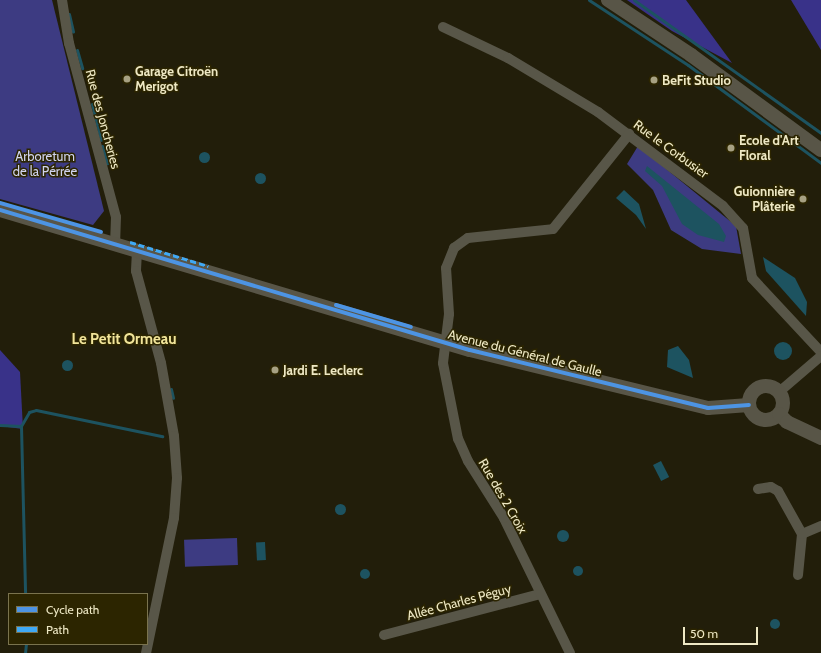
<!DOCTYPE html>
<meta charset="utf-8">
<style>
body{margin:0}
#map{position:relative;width:821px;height:653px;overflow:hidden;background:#221e0a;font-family:Cabin,sans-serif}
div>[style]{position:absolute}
.green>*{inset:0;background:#3d3b82;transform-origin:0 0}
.forest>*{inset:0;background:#393289}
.water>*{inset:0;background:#1d5360;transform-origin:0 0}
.round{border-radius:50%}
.stream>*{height:3px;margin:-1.5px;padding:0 1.5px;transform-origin:1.5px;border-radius:1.5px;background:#1d5360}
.street>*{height:10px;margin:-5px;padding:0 5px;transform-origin:5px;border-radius:5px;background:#585648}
.secondary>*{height:14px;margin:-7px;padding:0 7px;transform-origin:7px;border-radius:7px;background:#585547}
.secondary>.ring{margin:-7px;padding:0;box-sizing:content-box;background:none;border:14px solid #585547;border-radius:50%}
.quiet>*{height:3px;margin-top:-1.5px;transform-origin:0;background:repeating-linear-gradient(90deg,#3fa9f5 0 6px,transparent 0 9px)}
.cycleway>*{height:4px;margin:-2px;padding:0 2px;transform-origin:2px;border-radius:2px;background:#4d94e3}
.dots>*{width:11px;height:11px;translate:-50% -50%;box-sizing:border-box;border:2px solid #2c2500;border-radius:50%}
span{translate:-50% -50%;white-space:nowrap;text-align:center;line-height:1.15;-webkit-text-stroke:3px #2c2500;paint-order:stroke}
.poi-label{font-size:13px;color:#eee8c4;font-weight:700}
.left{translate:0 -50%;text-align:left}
.right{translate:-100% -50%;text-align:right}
.street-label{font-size:13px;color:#eee8c4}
.park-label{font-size:13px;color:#d1d4f0}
.quarter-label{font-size:15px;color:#f2e59a;font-weight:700}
.legend{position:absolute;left:8px;top:593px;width:140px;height:52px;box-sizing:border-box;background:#2c2500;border:1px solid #7a734e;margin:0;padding:5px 7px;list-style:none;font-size:12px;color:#eee8c4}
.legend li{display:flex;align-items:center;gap:8px;height:20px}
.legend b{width:20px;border:1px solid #7a734e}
.scale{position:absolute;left:683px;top:627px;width:75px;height:18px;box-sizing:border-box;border:2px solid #eee8c4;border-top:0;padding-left:5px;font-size:12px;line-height:14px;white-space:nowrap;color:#eee8c4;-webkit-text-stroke:3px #2c2500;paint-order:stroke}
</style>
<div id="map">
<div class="green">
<i style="clip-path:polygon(0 0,52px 0,104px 211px,93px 225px,0 199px)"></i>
<i style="clip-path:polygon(638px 146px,736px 226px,741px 254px,702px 249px,671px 230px,653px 190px,627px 164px)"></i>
<i style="left:237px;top:538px;width:27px;height:53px;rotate:88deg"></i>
</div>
<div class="forest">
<i style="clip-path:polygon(627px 0,686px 0,732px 63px,672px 31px)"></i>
<i style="clip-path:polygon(791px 0,821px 0,821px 50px)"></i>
<i style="clip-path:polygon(0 350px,20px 372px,23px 429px,0 426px)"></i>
</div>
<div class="water">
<i class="round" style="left:198.5px;top:151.5px;width:11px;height:11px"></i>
<i style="clip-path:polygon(647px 166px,719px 224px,726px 236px,724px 242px,698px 235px,682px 224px,662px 186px,645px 171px)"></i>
<i class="round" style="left:254.5px;top:172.5px;width:11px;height:11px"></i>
<i style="clip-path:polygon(624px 190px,639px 204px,646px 229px,636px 215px,616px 198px)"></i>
<i style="clip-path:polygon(763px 257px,795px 278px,807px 302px,806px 316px,766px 271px)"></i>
<i class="round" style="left:774px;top:342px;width:18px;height:18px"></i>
<i style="clip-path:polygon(678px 346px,689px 360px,693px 378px,667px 367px,668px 350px)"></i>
<i class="round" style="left:61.5px;top:359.5px;width:11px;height:11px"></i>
<i style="left:661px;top:461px;width:18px;height:9px;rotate:63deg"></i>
<i class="round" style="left:334.5px;top:503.5px;width:11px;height:11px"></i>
<i class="round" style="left:557px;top:530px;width:12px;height:12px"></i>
<i style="left:265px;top:542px;width:18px;height:9px;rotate:87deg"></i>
<i class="round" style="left:573px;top:566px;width:10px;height:10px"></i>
<i class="round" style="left:360px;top:569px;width:10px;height:10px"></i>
<i class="round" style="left:770px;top:619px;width:10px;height:10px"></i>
</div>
<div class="stream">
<i style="left:589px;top:0;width:118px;rotate:33.3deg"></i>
<i style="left:688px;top:65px;width:165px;rotate:36.4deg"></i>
<i style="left:634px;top:0;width:229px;rotate:35.4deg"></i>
<i style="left:69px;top:14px;width:18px;rotate:77deg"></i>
<i style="left:77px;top:50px;width:19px;rotate:74deg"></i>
<i style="left:92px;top:104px;width:37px;rotate:76deg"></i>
<i style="left:102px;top:146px;width:18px;rotate:74deg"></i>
<i style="left:171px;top:389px;width:9px;rotate:77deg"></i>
<i style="left:0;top:425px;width:21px;rotate:3deg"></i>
<i style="left:21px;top:426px;width:168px;rotate:88.6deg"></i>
<i style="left:21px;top:426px;width:16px;rotate:-60deg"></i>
<i style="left:29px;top:412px;width:7px;rotate:-16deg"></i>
<i style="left:36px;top:410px;width:129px;rotate:11.7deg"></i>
<i style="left:25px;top:653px;width:9px;rotate:-84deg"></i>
</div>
<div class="street">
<i style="left:62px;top:0;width:44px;rotate:80.8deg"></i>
<i style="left:69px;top:43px;width:180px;rotate:74.9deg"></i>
<i style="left:116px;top:217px;width:27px;rotate:92deg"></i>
<i style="left:443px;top:27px;width:72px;rotate:25.5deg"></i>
<i style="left:508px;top:58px;width:105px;rotate:31deg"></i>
<i style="left:598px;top:112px;width:156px;rotate:36.9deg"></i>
<i style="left:723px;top:206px;width:30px;rotate:48deg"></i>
<i style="left:743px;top:228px;width:51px;rotate:79.8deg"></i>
<i style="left:752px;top:278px;width:101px;rotate:47deg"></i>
<i style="left:137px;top:251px;width:20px;rotate:93deg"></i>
<i style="left:136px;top:271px;width:95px;rotate:74.8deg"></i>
<i style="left:161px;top:363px;width:74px;rotate:79.9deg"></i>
<i style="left:174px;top:436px;width:42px;rotate:85.9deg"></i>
<i style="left:177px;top:478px;width:40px;rotate:94.3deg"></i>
<i style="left:174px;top:518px;width:138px;rotate:101.7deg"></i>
<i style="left:779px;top:392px;width:55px;rotate:-40.6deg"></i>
<i style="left:758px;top:489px;width:13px;rotate:-9deg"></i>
<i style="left:771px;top:487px;width:8px;rotate:30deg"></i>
<i style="left:778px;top:491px;width:49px;rotate:60.8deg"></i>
<i style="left:798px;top:575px;width:41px;rotate:-84.4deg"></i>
<i style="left:802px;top:534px;width:21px;rotate:-23deg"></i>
<i style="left:384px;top:635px;width:161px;rotate:-14.7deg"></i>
<i style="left:570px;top:653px;width:150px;rotate:-116.1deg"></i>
<i style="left:504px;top:518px;width:67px;rotate:-122.3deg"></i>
<i style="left:468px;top:461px;width:24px;rotate:-114deg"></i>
<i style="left:458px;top:439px;width:77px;rotate:-101.2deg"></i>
<i style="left:443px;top:363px;width:49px;rotate:-83deg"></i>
<i style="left:449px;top:314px;width:46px;rotate:-93.7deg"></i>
<i style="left:446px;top:268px;width:22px;rotate:-68deg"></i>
<i style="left:454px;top:248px;width:17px;rotate:-36deg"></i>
<i style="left:468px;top:238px;width:85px;rotate:-6deg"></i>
<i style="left:553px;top:229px;width:122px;rotate:-51.3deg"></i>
</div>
<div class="secondary">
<i style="left:608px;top:0;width:100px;rotate:33.5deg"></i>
<i style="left:691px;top:55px;width:161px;rotate:36.2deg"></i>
<i style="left:0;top:210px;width:490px;rotate:16.6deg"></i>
<i style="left:470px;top:350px;width:245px;rotate:13.7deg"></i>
<i style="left:708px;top:408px;width:41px;rotate:-4.2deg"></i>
<i class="ring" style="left:749px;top:386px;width:20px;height:20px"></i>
<i style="left:779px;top:414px;width:11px;rotate:45deg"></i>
<i style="left:787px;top:422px;width:38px;rotate:25deg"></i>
</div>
<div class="quiet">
<i style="left:130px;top:242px;width:82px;rotate:17.1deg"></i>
</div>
<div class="cycleway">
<i style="left:0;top:203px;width:105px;rotate:16deg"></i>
<i style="left:0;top:210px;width:490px;rotate:16.6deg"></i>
<i style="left:470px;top:350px;width:245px;rotate:13.7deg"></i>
<i style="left:708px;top:408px;width:41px;rotate:-4.2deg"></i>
<i style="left:336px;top:305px;width:78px;rotate:16.3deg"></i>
</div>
<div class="dots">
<i style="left:127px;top:79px;background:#a7a183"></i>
<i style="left:654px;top:80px;background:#a7a183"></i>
<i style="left:731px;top:148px;background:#a7a183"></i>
<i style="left:803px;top:199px;background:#a7a183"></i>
<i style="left:275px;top:370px;background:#a7a183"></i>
</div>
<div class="poi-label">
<span class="left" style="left:135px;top:79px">Garage Citroën<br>Merigot</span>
<span class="left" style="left:662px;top:80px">BeFit Studio</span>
<span class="left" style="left:739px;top:148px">Ecole d'Art<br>Floral</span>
<span class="right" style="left:795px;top:199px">Guionnière<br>Plâterie</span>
<span class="left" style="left:283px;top:370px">Jardi E. Leclerc</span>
</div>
<div class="street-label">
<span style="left:103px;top:119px;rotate:75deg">Rue des Joncheries</span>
<span style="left:671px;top:149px;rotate:36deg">Rue le Corbusier</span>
<span style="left:525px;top:353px;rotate:14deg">Avenue du Général de Gaulle</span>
<span style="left:503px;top:496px;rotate:60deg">Rue des 2 Croix</span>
<span style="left:459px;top:602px;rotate:-15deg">Allée Charles Péguy</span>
</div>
<div class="park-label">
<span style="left:45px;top:164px">Arboretum<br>de la Pérrée</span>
</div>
<div class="quarter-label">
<span style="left:124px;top:340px">Le Petit Ormeau</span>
</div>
<ul class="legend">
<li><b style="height:5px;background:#4d94e3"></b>Cycle path</li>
<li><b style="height:5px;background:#3fa9f5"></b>Path</li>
</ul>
<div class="scale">50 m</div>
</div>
